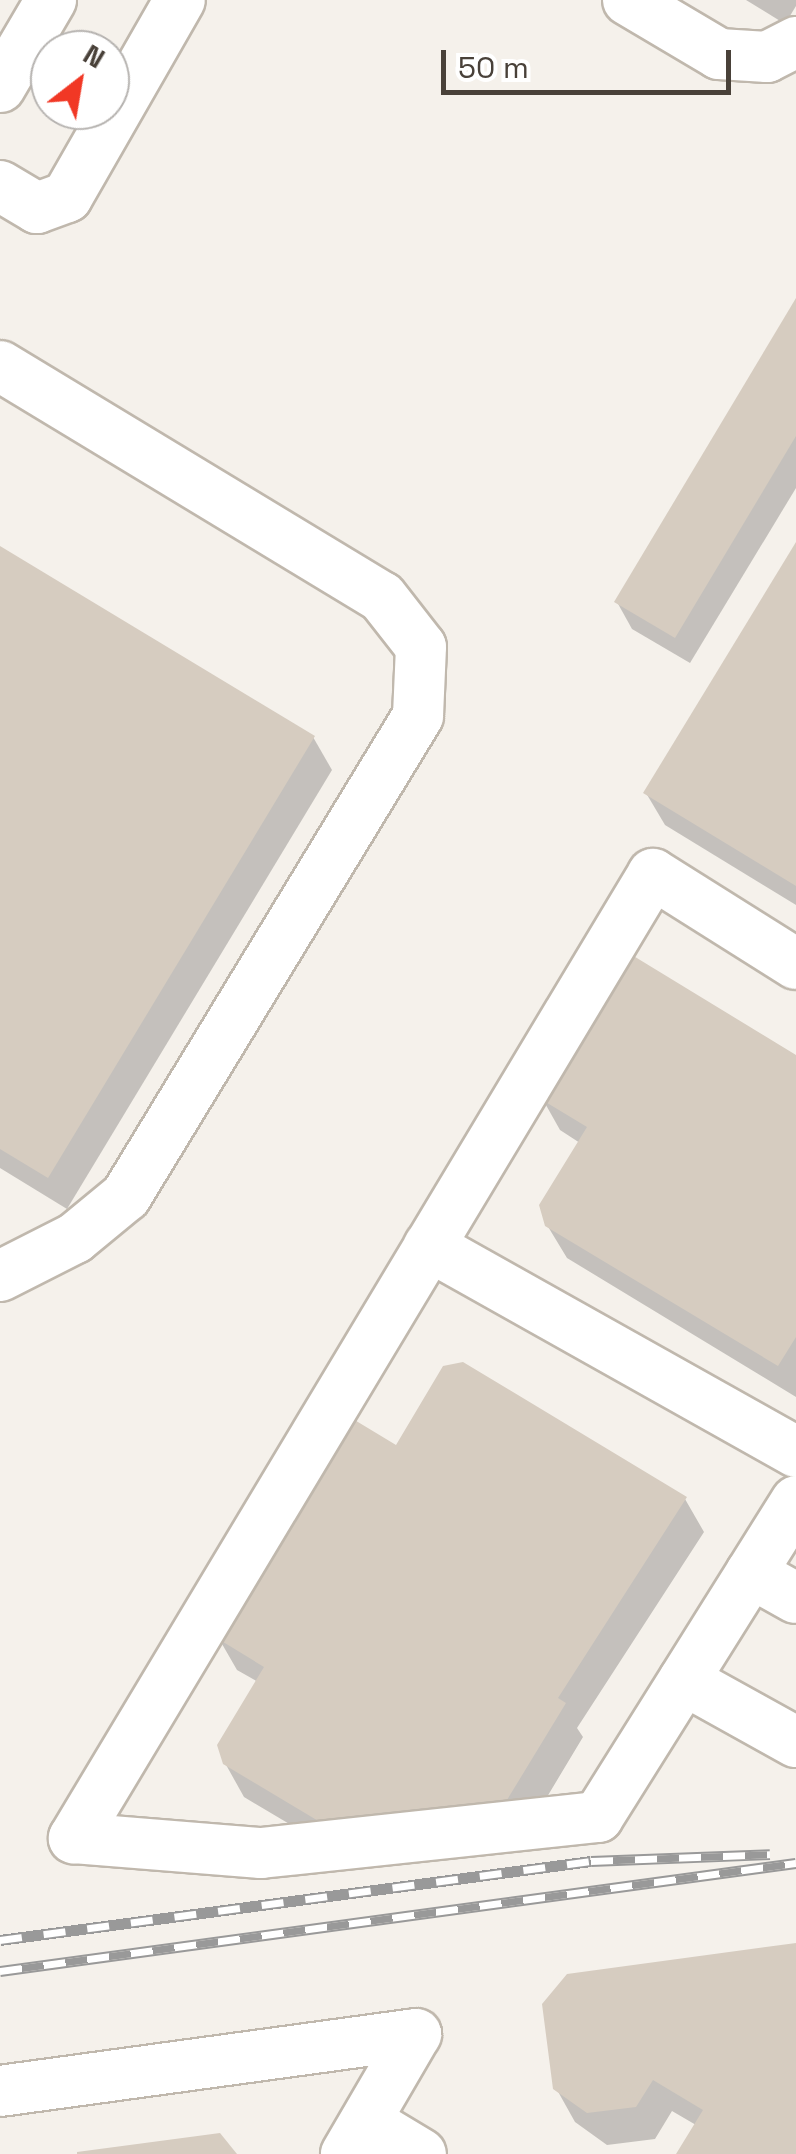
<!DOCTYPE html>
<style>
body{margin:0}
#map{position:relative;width:796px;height:2154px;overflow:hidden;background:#f5f1eb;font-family:"Space Grotesk",sans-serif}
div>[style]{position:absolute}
.shadow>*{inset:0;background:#0003}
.building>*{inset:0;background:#d6ccc0}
.roads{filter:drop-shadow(2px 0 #c0b8ad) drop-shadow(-2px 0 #c0b8ad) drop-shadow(0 2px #c0b8ad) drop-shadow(0 -2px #c0b8ad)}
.minor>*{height:50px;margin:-25px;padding:0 25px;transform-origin:25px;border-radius:25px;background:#fff}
.rail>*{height:11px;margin-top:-5.5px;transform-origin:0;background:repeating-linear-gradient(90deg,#fff 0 22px,#999 0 44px);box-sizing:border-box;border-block:2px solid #999}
span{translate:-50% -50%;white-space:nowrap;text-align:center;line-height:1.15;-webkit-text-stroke:8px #fff;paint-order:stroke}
.north{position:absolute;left:30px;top:30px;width:100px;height:100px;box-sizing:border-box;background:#fff;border:2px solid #b6b3b0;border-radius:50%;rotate:31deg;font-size:28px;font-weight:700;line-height:40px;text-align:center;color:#494139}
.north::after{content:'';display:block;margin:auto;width:35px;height:45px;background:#f13825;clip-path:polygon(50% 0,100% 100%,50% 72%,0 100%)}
.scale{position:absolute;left:441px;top:50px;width:290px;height:45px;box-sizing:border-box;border:5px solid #494139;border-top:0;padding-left:12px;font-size:30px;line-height:35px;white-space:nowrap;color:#494139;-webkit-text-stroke:8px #fff;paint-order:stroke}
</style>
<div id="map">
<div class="shadow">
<i style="clip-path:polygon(746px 0,796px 0,796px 6px,785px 24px)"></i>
<i style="clip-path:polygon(796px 303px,796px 488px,690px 663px,632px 629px,617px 602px)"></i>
<i style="clip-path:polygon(796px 547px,796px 905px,665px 825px,646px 793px)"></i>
<i style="clip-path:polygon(0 548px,313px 737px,332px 770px,67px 1209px,0 1168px)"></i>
<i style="clip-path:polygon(796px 1057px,796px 1397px,567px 1258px,547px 1225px,580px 1143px,560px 1130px,542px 1098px)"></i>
<i style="clip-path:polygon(397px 1448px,685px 1499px,704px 1532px,577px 1728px,583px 1737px,526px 1832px,345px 1857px,244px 1797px,225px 1763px,258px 1682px,237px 1670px,218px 1637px)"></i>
<i style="clip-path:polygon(796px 1946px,796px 2154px,679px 2154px,696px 2125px,672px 2111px,655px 2139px,607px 2145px,575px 2122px,556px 2088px)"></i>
</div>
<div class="building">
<i style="clip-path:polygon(796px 298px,796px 436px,675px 638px,614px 602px)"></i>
<i style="clip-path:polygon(796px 542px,796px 886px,643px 793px)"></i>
<i style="clip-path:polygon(0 546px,315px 736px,48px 1178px,0 1149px)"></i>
<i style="clip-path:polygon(627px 952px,796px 1055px,796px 1337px,778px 1366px,545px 1226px,539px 1205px,587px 1127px,539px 1098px)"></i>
<i style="clip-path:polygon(463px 1362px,687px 1497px,558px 1698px,566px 1703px,507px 1800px,325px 1825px,223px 1764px,217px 1745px,264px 1667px,215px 1637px,348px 1416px,396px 1445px,443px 1366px)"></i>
<i style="clip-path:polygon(796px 1943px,796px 2154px,676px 2154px,703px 2110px,653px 2080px,636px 2107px,587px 2113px,553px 2089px,542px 2004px,567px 1974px)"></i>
<i style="clip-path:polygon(220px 2133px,237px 2154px,77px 2154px,77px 2152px)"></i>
</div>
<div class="roads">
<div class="minor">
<i style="left:628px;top:0;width:106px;rotate:30.7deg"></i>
<i style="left:719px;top:54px;width:48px;rotate:3.6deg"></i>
<i style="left:767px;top:57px;width:33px;rotate:-27deg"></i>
<i style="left:0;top:87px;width:101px;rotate:-59.6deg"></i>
<i style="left:0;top:186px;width:43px;rotate:30.7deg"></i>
<i style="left:37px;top:208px;width:32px;rotate:-20deg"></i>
<i style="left:67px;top:197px;width:227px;rotate:-60.2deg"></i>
<i style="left:0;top:366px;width:446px;rotate:31.2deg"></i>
<i style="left:382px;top:597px;width:63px;rotate:52deg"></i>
<i style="left:421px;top:647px;width:69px;rotate:92.5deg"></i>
<i style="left:418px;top:716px;width:562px;rotate:121.31deg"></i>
<i style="left:126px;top:1196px;width:66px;rotate:140.5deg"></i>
<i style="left:75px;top:1238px;width:84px;rotate:153.1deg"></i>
<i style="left:796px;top:964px;width:169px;rotate:-147.8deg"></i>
<i style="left:653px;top:874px;width:1125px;rotate:120.99deg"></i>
<i style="left:74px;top:1838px;width:188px;rotate:4.6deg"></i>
<i style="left:261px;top:1853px;width:339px;rotate:-6.1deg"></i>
<i style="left:598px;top:1817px;width:373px;rotate:-57.9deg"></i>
<i style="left:429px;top:1246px;width:421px;rotate:29.3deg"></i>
<i style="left:751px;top:1573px;width:51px;rotate:29.1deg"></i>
<i style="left:684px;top:1680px;width:128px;rotate:29deg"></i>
<i style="left:0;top:2091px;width:420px;rotate:-7.8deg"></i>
<i style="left:416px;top:2034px;width:139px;rotate:120.3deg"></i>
<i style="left:366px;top:2121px;width:64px;rotate:31deg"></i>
</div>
</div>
<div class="rail">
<i style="left:0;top:1940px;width:596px;rotate:-7.61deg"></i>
<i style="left:591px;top:1861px;width:179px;rotate:-2.2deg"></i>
<i style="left:0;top:1971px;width:803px;rotate:-7.73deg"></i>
</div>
<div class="north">N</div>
<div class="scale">50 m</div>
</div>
